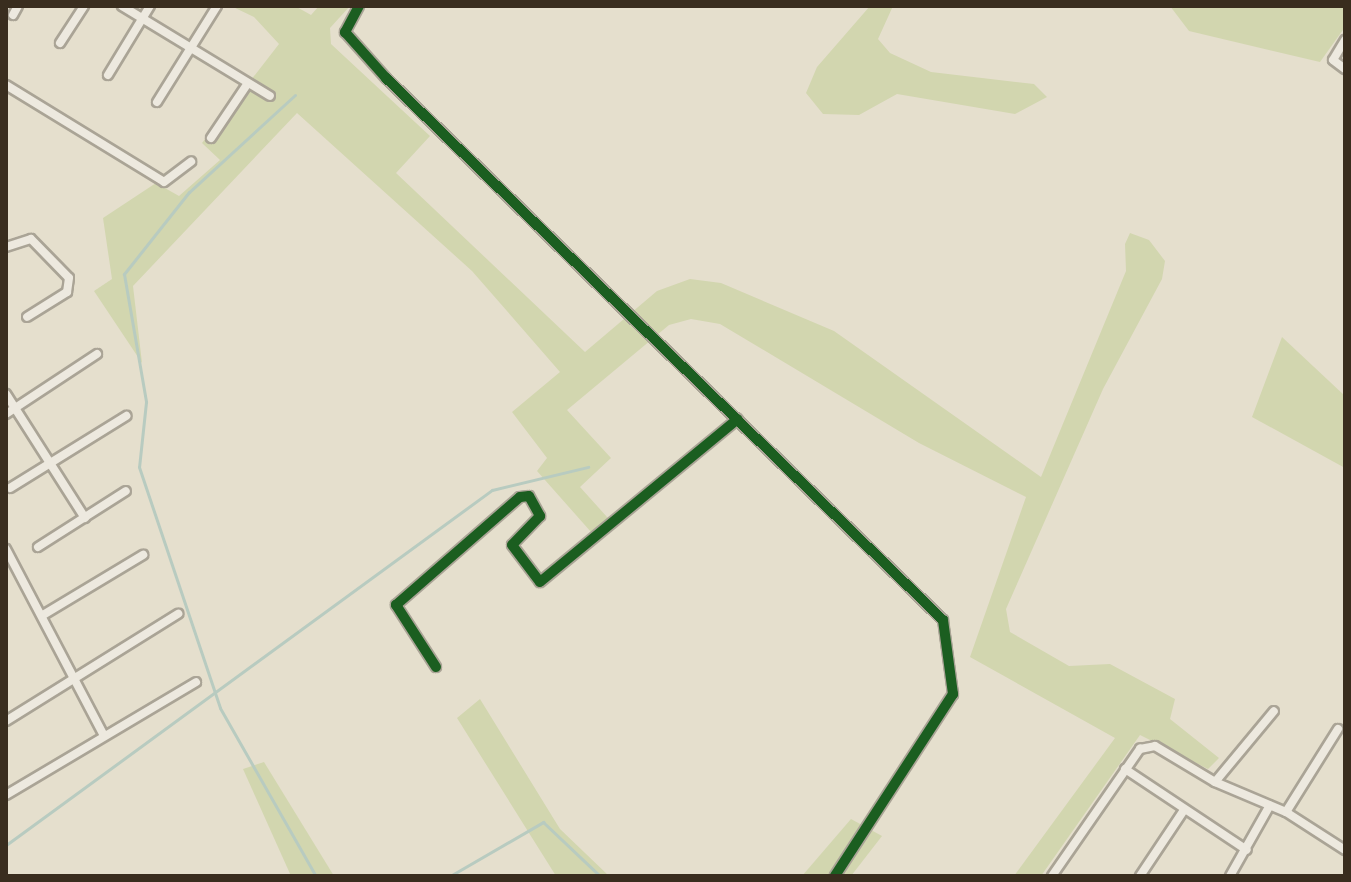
<!DOCTYPE html>
<style>
body{margin:0}
#map{position:relative;width:1351px;height:882px;overflow:hidden;background:#e5dfcd;font-family:"Times New Roman",serif}
div>[style]{position:absolute}
.green>*{inset:0;background:#d2d6af}
.stream>*{height:3px;margin:-1.5px;padding:0 1.5px;transform-origin:1.5px;border-radius:1.5px;background:#b8cbc0}
.roads{filter:drop-shadow(2px 0 #aaa496) drop-shadow(-2px 0 #aaa496) drop-shadow(0 2px #aaa496) drop-shadow(0 -2px #aaa496)}
.street>*{height:8px;margin:-4px;padding:0 4px;transform-origin:4px;border-radius:4px;background:#ede9df}
.cycleway>*{height:10px;margin:-5px;padding:0 5px;transform-origin:5px;border-radius:5px;background:#1b5e20}
span{translate:-50% -50%;white-space:nowrap;text-align:center;line-height:1.15;-webkit-text-stroke:6px #f6eed2;paint-order:stroke}
.frame{position:absolute;inset:0;border:8px solid #392d1e;pointer-events:none}
</style>
<div id="map">
<div class="green">
<i style="clip-path:polygon(231px 6px,295px 6px,311px 15px,319px 6px,350px 6px,330px 28px,331px 44px,430px 136px,396px 173px,585px 352px,657px 291px,690px 279px,721px 283px,834px 331px,1041px 477px,1126px 271px,1125px 244px,1130px 233px,1149px 240px,1165px 261px,1162px 279px,1103px 389px,1006px 609px,1010px 632px,1069px 666px,1110px 664px,1175px 699px,1170px 719px,1219px 758px,1208px 769px,1140px 735px,1041px 876px,1014px 876px,1115px 738px,970px 657px,1026px 497px,919px 443px,720px 324px,691px 319px,669px 325px,567px 410px,611px 458px,580px 487px,616px 527px,599px 541px,537px 471px,547px 458px,512px 412px,560px 372px,472px 271px,297px 113px,133px 286px,142px 363px,94px 291px,112px 279px,103px 218px,156px 183px,179px 196px,220px 160px,202px 143px,279px 44px,254px 17px)"></i>
<i style="clip-path:polygon(870px 6px,893px 6px,878px 39px,890px 53px,931px 72px,1034px 84px,1047px 97px,1015px 114px,897px 94px,859px 115px,823px 114px,806px 93px,817px 67px)"></i>
<i style="clip-path:polygon(1170px 6px,1345px 6px,1345px 27px,1320px 62px,1189px 31px)"></i>
<i style="clip-path:polygon(1282px 337px,1345px 396px,1345px 468px,1252px 417px)"></i>
<i style="clip-path:polygon(480px 699px,560px 829px,609px 876px,556px 876px,457px 718px)"></i>
<i style="clip-path:polygon(264px 762px,334px 876px,291px 876px,243px 769px)"></i>
<i style="clip-path:polygon(851px 819px,882px 836px,851px 876px,802px 876px)"></i>
</div>
<div class="stream">
<i style="left:295px;top:95px;width:144px;rotate:137.5deg"></i>
<i style="left:189px;top:192px;width:105px;rotate:128.4deg"></i>
<i style="left:124px;top:274px;width:130px;rotate:80.2deg"></i>
<i style="left:146px;top:402px;width:65px;rotate:96.1deg"></i>
<i style="left:139px;top:467px;width:254px;rotate:71.4deg"></i>
<i style="left:220px;top:708px;width:193px;rotate:60.3deg"></i>
<i style="left:6px;top:845px;width:602px;rotate:-36.15deg"></i>
<i style="left:492px;top:490px;width:99px;rotate:-13.5deg"></i>
<i style="left:450px;top:876px;width:108px;rotate:-30.1deg"></i>
<i style="left:543px;top:822px;width:79px;rotate:43.5deg"></i>
</div>
<div class="roads">
<div class="street">
<i style="left:122px;top:6px;width:173px;rotate:31.3deg"></i>
<i style="left:359px;top:6px;width:30px;rotate:118deg"></i>
<i style="left:345px;top:32px;width:62px;rotate:48.3deg"></i>
<i style="left:386px;top:78px;width:777px;rotate:44.22deg"></i>
<i style="left:943px;top:620px;width:75px;rotate:82.3deg"></i>
<i style="left:953px;top:694px;width:217px;rotate:123deg"></i>
<i style="left:13px;top:15px;width:10px;rotate:-61deg"></i>
<i style="left:1345px;top:40px;width:23px;rotate:121deg"></i>
<i style="left:1333px;top:60px;width:15px;rotate:37deg"></i>
<i style="left:60px;top:43px;width:44px;rotate:-57deg"></i>
<i style="left:108px;top:75px;width:81px;rotate:-58.7deg"></i>
<i style="left:6px;top:85px;width:185px;rotate:31.5deg"></i>
<i style="left:164px;top:182px;width:34px;rotate:-37deg"></i>
<i style="left:157px;top:102px;width:113px;rotate:-58deg"></i>
<i style="left:211px;top:138px;width:66px;rotate:-56.1deg"></i>
<i style="left:6px;top:247px;width:26px;rotate:-18deg"></i>
<i style="left:31px;top:239px;width:54px;rotate:45.7deg"></i>
<i style="left:69px;top:278px;width:14px;rotate:98deg"></i>
<i style="left:67px;top:292px;width:47px;rotate:148deg"></i>
<i style="left:6px;top:394px;width:147px;rotate:57.5deg"></i>
<i style="left:6px;top:414px;width:109px;rotate:-33.4deg"></i>
<i style="left:10px;top:488px;width:137px;rotate:-31.8deg"></i>
<i style="left:38px;top:547px;width:104px;rotate:-32.5deg"></i>
<i style="left:6px;top:549px;width:211px;rotate:62.3deg"></i>
<i style="left:43px;top:615px;width:117px;rotate:-31deg"></i>
<i style="left:436px;top:667px;width:74px;rotate:-122.8deg"></i>
<i style="left:396px;top:605px;width:164px;rotate:-41.1deg"></i>
<i style="left:520px;top:497px;width:9px;rotate:-6deg"></i>
<i style="left:529px;top:496px;width:23px;rotate:61deg"></i>
<i style="left:540px;top:516px;width:40px;rotate:134deg"></i>
<i style="left:512px;top:545px;width:46px;rotate:52.9deg"></i>
<i style="left:540px;top:582px;width:256px;rotate:-39.5deg"></i>
<i style="left:6px;top:721px;width:203px;rotate:-31.9deg"></i>
<i style="left:1125px;top:769px;width:146px;rotate:33.6deg"></i>
<i style="left:1215px;top:782px;width:77px;rotate:22.9deg"></i>
<i style="left:1286px;top:812px;width:70px;rotate:32.8deg"></i>
<i style="left:6px;top:795px;width:221px;rotate:-30.7deg"></i>
<i style="left:1286px;top:812px;width:98px;rotate:-57.9deg"></i>
<i style="left:1052px;top:876px;width:155px;rotate:-55.3deg"></i>
<i style="left:1140px;top:749px;width:15px;rotate:-11deg"></i>
<i style="left:1155px;top:746px;width:70px;rotate:31deg"></i>
<i style="left:1215px;top:782px;width:92px;rotate:-50.3deg"></i>
<i style="left:1140px;top:876px;width:79px;rotate:-56.3deg"></i>
<i style="left:1230px;top:876px;width:81px;rotate:-60.6deg"></i>
</div>
</div>
<div class="cycleway">
<i style="left:359px;top:6px;width:30px;rotate:118deg"></i>
<i style="left:345px;top:32px;width:62px;rotate:48.3deg"></i>
<i style="left:386px;top:78px;width:777px;rotate:44.22deg"></i>
<i style="left:943px;top:620px;width:75px;rotate:82.3deg"></i>
<i style="left:953px;top:694px;width:217px;rotate:123deg"></i>
<i style="left:436px;top:667px;width:74px;rotate:-122.8deg"></i>
<i style="left:396px;top:605px;width:164px;rotate:-41.1deg"></i>
<i style="left:520px;top:497px;width:9px;rotate:-6deg"></i>
<i style="left:529px;top:496px;width:23px;rotate:61deg"></i>
<i style="left:540px;top:516px;width:40px;rotate:134deg"></i>
<i style="left:512px;top:545px;width:46px;rotate:52.9deg"></i>
<i style="left:540px;top:582px;width:256px;rotate:-39.5deg"></i>
</div>
<div class="frame"></div>
</div>
